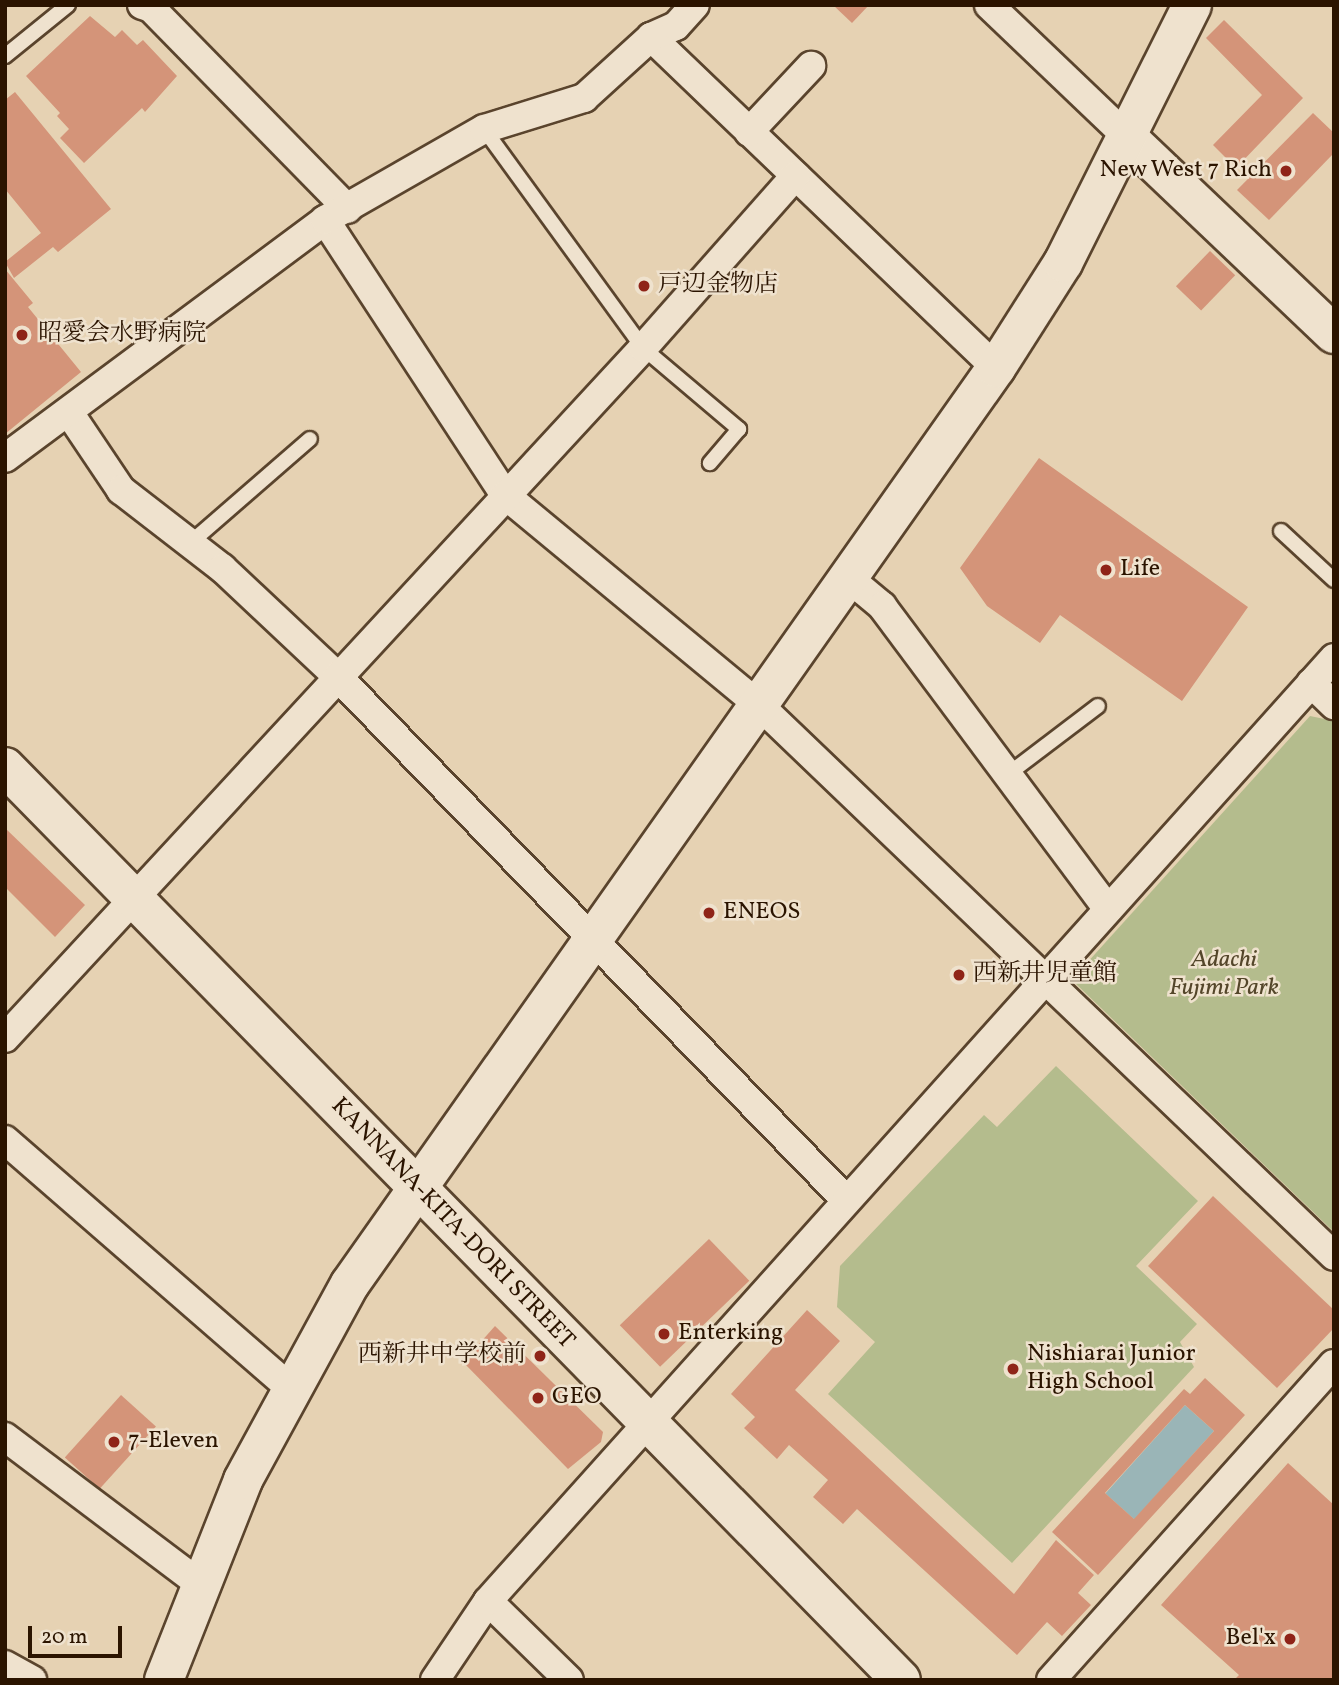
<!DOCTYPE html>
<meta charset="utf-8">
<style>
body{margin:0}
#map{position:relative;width:1339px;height:1685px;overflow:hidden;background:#e6d2b3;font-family:Vollkorn,"Noto Serif JP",serif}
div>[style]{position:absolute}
.green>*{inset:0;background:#b4bc8d}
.water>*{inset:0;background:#9ab5b7;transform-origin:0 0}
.building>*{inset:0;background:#d49479;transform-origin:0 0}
.roads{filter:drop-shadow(2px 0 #5a442d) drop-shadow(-2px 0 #5a442d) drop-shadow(0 2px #5a442d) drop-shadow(0 -2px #5a442d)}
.lane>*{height:14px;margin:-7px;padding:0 7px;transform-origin:7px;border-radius:7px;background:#efe2ce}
.street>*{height:28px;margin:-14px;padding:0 14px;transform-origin:14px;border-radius:14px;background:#efe2ce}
.secondary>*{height:38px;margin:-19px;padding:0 19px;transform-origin:19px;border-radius:19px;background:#efe2ce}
.dots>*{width:19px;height:19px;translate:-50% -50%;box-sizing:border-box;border:4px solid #efe2ce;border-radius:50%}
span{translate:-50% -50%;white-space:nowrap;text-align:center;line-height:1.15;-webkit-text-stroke:5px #efe2ce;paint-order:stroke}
.poi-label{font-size:24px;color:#2b1400}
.right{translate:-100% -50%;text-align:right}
.left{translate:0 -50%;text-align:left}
.park-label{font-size:24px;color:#54462a;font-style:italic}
.street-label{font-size:24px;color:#2b1400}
.frame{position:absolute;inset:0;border:7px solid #2b1400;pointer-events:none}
.scale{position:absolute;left:28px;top:1626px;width:94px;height:32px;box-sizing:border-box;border:4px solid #2b1400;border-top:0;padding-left:9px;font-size:21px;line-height:24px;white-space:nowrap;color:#2b1400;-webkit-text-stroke:5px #efe2ce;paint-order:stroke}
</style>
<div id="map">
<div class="green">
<i style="clip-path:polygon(1310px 716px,1334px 721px,1334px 1232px,1075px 983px,1076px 975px)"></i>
<i style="clip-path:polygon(1056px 1066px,1198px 1201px,1136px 1266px,1197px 1324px,1180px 1342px,1194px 1367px,1012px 1563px,828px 1394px,875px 1342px,837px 1307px,840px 1266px,984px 1115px,997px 1127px)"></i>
</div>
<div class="water">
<i style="left:1185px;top:1405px;width:39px;height:119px;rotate:42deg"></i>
</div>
<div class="building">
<i style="clip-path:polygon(833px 5px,869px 5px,852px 23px)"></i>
<i style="clip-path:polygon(90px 16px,115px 37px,122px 30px,137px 45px,143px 40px,177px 76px,145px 112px,142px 108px,84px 163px,60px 138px,69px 129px,57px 116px,60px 113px,26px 76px)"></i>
<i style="clip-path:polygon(1224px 20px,1303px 98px,1236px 168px,1213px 145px,1262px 95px,1206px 38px)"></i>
<i style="clip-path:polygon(15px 92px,111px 209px,58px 252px,53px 247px,14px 278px,5px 262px,41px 233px,5px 189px,5px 100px)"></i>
<i style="clip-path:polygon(1313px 113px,1334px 133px,1334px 153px,1269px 220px,1237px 190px)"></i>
<i style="left:1210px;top:251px;width:35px;height:49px;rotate:44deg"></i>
<i style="clip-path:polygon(5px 269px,33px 303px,28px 307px,81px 372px,5px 434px)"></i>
<i style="clip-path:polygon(1039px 458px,1248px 607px,1182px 701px,1060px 615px,1040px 643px,987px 606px,960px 568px)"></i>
<i style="clip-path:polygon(5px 828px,85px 905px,55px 937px,5px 887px)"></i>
<i style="clip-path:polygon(1213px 1196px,1334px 1310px,1334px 1328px,1277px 1388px,1148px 1266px)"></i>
<i style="left:709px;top:1239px;width:58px;height:124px;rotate:46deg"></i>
<i style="clip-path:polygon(807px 1310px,840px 1341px,795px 1390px,1014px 1594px,1056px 1540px,1094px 1575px,1078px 1593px,1091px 1605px,1062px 1636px,1047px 1622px,1017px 1655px,857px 1509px,843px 1524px,813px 1497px,828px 1480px,789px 1445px,777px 1459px,744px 1428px,755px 1417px,731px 1394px)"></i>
<i style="clip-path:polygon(495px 1326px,603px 1432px,601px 1442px,568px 1469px,463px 1362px)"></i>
<i style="clip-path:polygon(evenodd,1205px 1378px,1245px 1415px,1098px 1575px,1052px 1532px,1184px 1389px,1190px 1394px,1205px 1378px,1185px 1405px,1214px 1431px,1134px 1519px,1105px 1493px,1185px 1405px)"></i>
<i style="left:121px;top:1395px;width:47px;height:84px;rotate:42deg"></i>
<i style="clip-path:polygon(1288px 1463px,1334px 1505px,1334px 1680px,1234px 1680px,1239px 1675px,1161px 1605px)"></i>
</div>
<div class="roads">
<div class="lane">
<i style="left:5px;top:56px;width:81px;rotate:-39deg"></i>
<i style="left:484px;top:129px;width:271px;rotate:54deg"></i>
<i style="left:643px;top:348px;width:126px;rotate:40.2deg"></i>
<i style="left:739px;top:429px;width:45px;rotate:130.5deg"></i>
<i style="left:1281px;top:531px;width:72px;rotate:42.8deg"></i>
<i style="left:189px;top:544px;width:160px;rotate:-41deg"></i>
<i style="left:1007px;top:775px;width:114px;rotate:-37.2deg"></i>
</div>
<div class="street">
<i style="left:142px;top:5px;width:9px;rotate:18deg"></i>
<i style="left:151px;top:8px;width:281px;rotate:45.6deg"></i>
<i style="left:989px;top:5px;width:190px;rotate:43.7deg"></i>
<i style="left:651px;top:37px;width:478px;rotate:43.8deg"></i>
<i style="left:749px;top:132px;width:91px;rotate:-46.8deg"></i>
<i style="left:325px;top:220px;width:329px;rotate:56.8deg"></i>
<i style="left:505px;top:495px;width:330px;rotate:39.6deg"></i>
<i style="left:759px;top:705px;width:796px;rotate:43.78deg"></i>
<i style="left:70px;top:414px;width:92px;rotate:56.1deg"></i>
<i style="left:121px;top:490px;width:128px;rotate:37.7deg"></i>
<i style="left:222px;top:568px;width:158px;rotate:43.2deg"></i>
<i style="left:337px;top:676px;width:729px;rotate:45.83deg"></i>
<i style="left:5px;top:458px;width:399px;rotate:-36.6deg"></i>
<i style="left:325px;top:220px;width:183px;rotate:-29.8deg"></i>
<i style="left:484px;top:129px;width:105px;rotate:-17.2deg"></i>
<i style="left:584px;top:98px;width:91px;rotate:-42.3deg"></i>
<i style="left:651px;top:37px;width:27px;rotate:-24deg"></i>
<i style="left:676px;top:26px;width:28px;rotate:-48deg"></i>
<i style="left:846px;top:576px;width:47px;rotate:39.8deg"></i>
<i style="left:882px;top:606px;width:378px;rotate:53.3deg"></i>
<i style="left:1311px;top:683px;width:32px;rotate:44deg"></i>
<i style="left:5px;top:1038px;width:940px;rotate:-47.24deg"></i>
<i style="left:643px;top:348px;width:230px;rotate:-48.5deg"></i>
<i style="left:5px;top:1140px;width:379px;rotate:41deg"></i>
<i style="left:5px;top:1437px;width:244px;rotate:37deg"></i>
<i style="left:488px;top:1601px;width:113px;rotate:44.3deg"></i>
<i style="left:5px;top:1665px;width:31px;rotate:29deg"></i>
<i style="left:435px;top:1680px;width:95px;rotate:-56.1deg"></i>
<i style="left:488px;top:1601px;width:1267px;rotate:-48.1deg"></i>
<i style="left:1051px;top:1680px;width:424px;rotate:-48.2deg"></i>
</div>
<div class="secondary">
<i style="left:1126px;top:136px;width:287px;rotate:43.6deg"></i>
<i style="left:5px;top:767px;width:1279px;rotate:45.54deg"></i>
<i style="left:164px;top:1680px;width:215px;rotate:-68.4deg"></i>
<i style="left:243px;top:1480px;width:223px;rotate:-61.4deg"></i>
<i style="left:350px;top:1284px;width:1121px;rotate:-54.81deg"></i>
<i style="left:996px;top:368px;width:125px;rotate:-57.5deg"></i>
<i style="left:1063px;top:263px;width:288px;rotate:-63.4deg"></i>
</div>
</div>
<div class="dots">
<i style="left:1286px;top:171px;background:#8f2418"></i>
<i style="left:644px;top:286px;background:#8f2418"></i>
<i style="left:22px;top:335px;background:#8f2418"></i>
<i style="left:1106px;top:570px;background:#8f2418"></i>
<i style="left:709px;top:913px;background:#8f2418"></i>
<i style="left:959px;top:975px;background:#8f2418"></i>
<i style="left:664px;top:1334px;background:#8f2418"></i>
<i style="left:540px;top:1356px;background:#8f2418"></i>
<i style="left:1013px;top:1369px;background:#8f2418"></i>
<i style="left:538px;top:1398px;background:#8f2418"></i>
<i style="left:114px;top:1442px;background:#8f2418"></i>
<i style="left:1290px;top:1639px;background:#8f2418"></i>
</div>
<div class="poi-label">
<span class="right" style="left:1272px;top:171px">New West 7 Rich</span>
<span class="left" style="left:658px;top:286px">戸辺金物店</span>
<span class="left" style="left:38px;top:335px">昭愛会水野病院</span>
<span class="left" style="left:1120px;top:570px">Life</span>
<span class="left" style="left:723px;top:913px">ENEOS</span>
<span class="left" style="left:973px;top:975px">西新井児童館</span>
<span class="left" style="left:678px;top:1334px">Enterking</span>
<span class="left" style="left:1027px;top:1369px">Nishiarai Junior<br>High School</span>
<span class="right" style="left:526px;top:1356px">西新井中学校前</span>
<span class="left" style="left:552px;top:1398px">GEO</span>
<span class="left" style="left:128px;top:1442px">7-Eleven</span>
<span class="right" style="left:1276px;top:1639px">Bel'x</span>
</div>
<div class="park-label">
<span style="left:1224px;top:975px">Adachi<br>Fujimi Park</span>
</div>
<div class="street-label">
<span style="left:452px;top:1224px;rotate:46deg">KANNANA-KITA-DORI STREET</span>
</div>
<div class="frame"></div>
<div class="scale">20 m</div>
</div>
